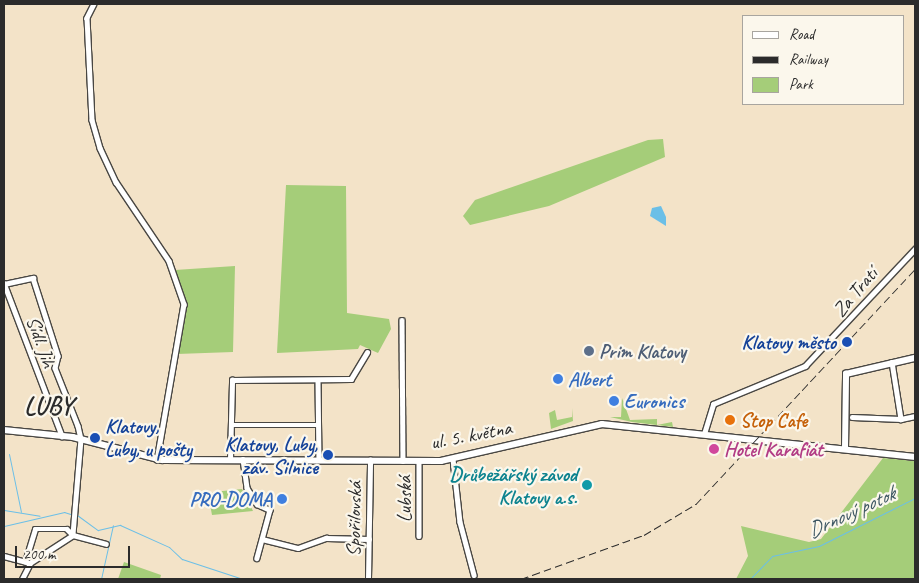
<!DOCTYPE html>
<meta charset="utf-8">
<style>
body{margin:0}
#map{position:relative;width:919px;height:583px;overflow:hidden;background:#f3e3c8;font-family:Caveat,sans-serif}
div>[style]{position:absolute}
.green>*{inset:0;background:#a5cd79}
.water>*{inset:0;background:#6bbfe7}
.stream>*{height:1px;margin:-0.5px;padding:0 0.5px;transform-origin:0.5px;border-radius:0.5px;background:#6bbfe7}
.roads{filter:drop-shadow(1px 0 #494743) drop-shadow(-1px 0 #494743) drop-shadow(0 1px #494743) drop-shadow(0 -1px #494743)}
.minor>*{height:4.5px;margin:-2.25px;padding:0 2.25px;transform-origin:2.25px;border-radius:2.25px;background:#fff}
.tertiary>*{height:5.5px;margin:-2.75px;padding:0 2.75px;transform-origin:2.75px;border-radius:2.75px;background:#fff}
.rail>*{height:1px;margin-top:-0.5px;transform-origin:0;background:repeating-linear-gradient(90deg,#2b2b2b 0 8px,transparent 0 12px)}
.dots>*{width:14px;height:14px;translate:-50% -50%;box-sizing:border-box;border:2px solid #fbf7ec;border-radius:50%}
span{translate:-50% -50%;white-space:nowrap;text-align:center;line-height:1.15;-webkit-text-stroke:4.5px #fbf7ec;paint-order:stroke}
.street-label{font-size:20px;color:#2b2b2b}
.transit-label{font-size:20px;color:#164399;font-weight:700}
.right{translate:-100% -50%;text-align:right}
.left{translate:0 -50%;text-align:left}
.service-label{font-size:20px;color:#4e5e75;font-weight:700}
.shop-label{font-size:20px;color:#366cbe;font-weight:700}
.food-label{font-size:20px;color:#c56008;font-weight:700}
.hotel-label{font-size:20px;color:#b23c85;font-weight:700}
.culture-label{font-size:20px;color:#0d838f;font-weight:700}
.water-label{font-size:21px;color:#3e5763;font-style:italic}
.district-label{font-size:25px;color:#2b2b2b;font-weight:700;letter-spacing:1px}
.frame{position:absolute;inset:0;border:5px solid #2b2b2b;pointer-events:none}
.legend{position:absolute;left:742px;top:15px;width:162px;height:90px;box-sizing:border-box;background:#fbf7ec;border:1px solid #a8a59f;margin:0;padding:6px 9px;list-style:none;font-size:15px;color:#2b2b2b}
.legend li{display:flex;align-items:center;gap:10px;height:25px}
.legend b{width:25px;border:1px solid #a8a59f}
.scale{position:absolute;left:15px;top:546px;width:115px;height:22px;box-sizing:border-box;border:2px solid #2b2b2b;border-top:0;padding-left:6px;font-size:15px;line-height:18px;white-space:nowrap;color:#2b2b2b;-webkit-text-stroke:4px #fbf7ec;paint-order:stroke}
</style>
<div id="map">
<div class="green">
<i style="clip-path:polygon(663px 139px,665px 157px,549px 206px,470px 225px,463px 216px,475px 200px,648px 140px)"></i>
<i style="clip-path:polygon(286px 185px,346px 186px,347px 313px,389px 319px,391px 329px,378px 353px,360px 345px,358px 349px,277px 353px)"></i>
<i style="clip-path:polygon(235px 266px,233px 352px,177px 354px,185px 303px,175px 270px)"></i>
<i style="clip-path:polygon(622px 398px,630px 420px,657px 419px,657px 425px,672px 422px,673px 427px,632px 422px,610px 417px,621px 417px)"></i>
<i style="clip-path:polygon(572px 408px,573px 421px,551px 429px,549px 413px,555px 410px,557px 420px,572px 417px)"></i>
<i style="clip-path:polygon(883px 458px,915px 461px,915px 579px,736px 579px,748px 556px,741px 526px,809px 542px,821px 539px)"></i>
<i style="clip-path:polygon(242px 489px,253px 511px,212px 515px,209px 499px,213px 492px)"></i>
<i style="clip-path:polygon(124px 562px,161px 575px,160px 579px,118px 579px)"></i>
</div>
<div class="water">
<i style="clip-path:polygon(661px 206px,666px 217px,666px 226px,650px 216px,652px 208px)"></i>
</div>
<div class="stream">
<i style="left:9px;top:454px;width:59px;rotate:78.3deg"></i>
<i style="left:4px;top:510px;width:36px;rotate:9deg"></i>
<i style="left:77px;top:515px;width:26px;rotate:36deg"></i>
<i style="left:98px;top:530px;width:23px;rotate:-13deg"></i>
<i style="left:120px;top:525px;width:54px;rotate:24.2deg"></i>
<i style="left:169px;top:547px;width:18px;rotate:43deg"></i>
<i style="left:182px;top:559px;width:64px;rotate:18.2deg"></i>
<i style="left:4px;top:526px;width:62px;rotate:-13.1deg"></i>
<i style="left:64px;top:512px;width:10px;rotate:17deg"></i>
<i style="left:101px;top:579px;width:55px;rotate:-77.5deg"></i>
<i style="left:750px;top:579px;width:32px;rotate:-46deg"></i>
<i style="left:772px;top:556px;width:48px;rotate:-12deg"></i>
<i style="left:819px;top:546px;width:107px;rotate:-26.6deg"></i>
</div>
<div class="roads">
<div class="minor">
<i style="left:94px;top:4px;width:16px;rotate:117deg"></i>
<i style="left:87px;top:18px;width:102px;rotate:87.2deg"></i>
<i style="left:92px;top:120px;width:29px;rotate:74deg"></i>
<i style="left:100px;top:148px;width:38px;rotate:65deg"></i>
<i style="left:116px;top:182px;width:95px;rotate:56.1deg"></i>
<i style="left:169px;top:261px;width:46px;rotate:70.8deg"></i>
<i style="left:184px;top:304px;width:158px;rotate:99.8deg"></i>
<i style="left:4px;top:283px;width:164px;rotate:69.2deg"></i>
<i style="left:4px;top:284px;width:30px;rotate:-12deg"></i>
<i style="left:33px;top:278px;width:82px;rotate:72.2deg"></i>
<i style="left:58px;top:356px;width:12px;rotate:104deg"></i>
<i style="left:55px;top:368px;width:62px;rotate:68.4deg"></i>
<i style="left:78px;top:426px;width:13px;rotate:77deg"></i>
<i style="left:81px;top:439px;width:96px;rotate:94.8deg"></i>
<i style="left:402px;top:320px;width:141px;rotate:89.6deg"></i>
<i style="left:892px;top:362px;width:58px;rotate:81deg"></i>
<i style="left:901px;top:419px;width:14px;rotate:-12deg"></i>
<i style="left:318px;top:380px;width:80px;rotate:89.3deg"></i>
<i style="left:852px;top:417px;width:49px;rotate:2.3deg"></i>
<i style="left:232px;top:425px;width:87px"></i>
<i style="left:704px;top:434px;width:31px;rotate:-73deg"></i>
<i style="left:713px;top:404px;width:100px;rotate:-22.4deg"></i>
<i style="left:805px;top:366px;width:161px;rotate:-46.8deg"></i>
<i style="left:230px;top:459px;width:79px;rotate:-88.5deg"></i>
<i style="left:232px;top:380px;width:119px;rotate:-0.5deg"></i>
<i style="left:351px;top:379px;width:31px;rotate:-59deg"></i>
<i style="left:243px;top:459px;width:29px;rotate:82deg"></i>
<i style="left:247px;top:488px;width:19px;rotate:58deg"></i>
<i style="left:257px;top:504px;width:14px;rotate:25deg"></i>
<i style="left:270px;top:510px;width:50px;rotate:105.2deg"></i>
<i style="left:453px;top:459px;width:63px;rotate:83.7deg"></i>
<i style="left:460px;top:522px;width:55px;rotate:75.2deg"></i>
<i style="left:419px;top:461px;width:75px;rotate:90deg"></i>
<i style="left:262px;top:539px;width:37px;rotate:14deg"></i>
<i style="left:298px;top:548px;width:30px;rotate:-20deg"></i>
<i style="left:326px;top:538px;width:43px;rotate:1.3deg"></i>
<i style="left:4px;top:556px;width:24px;rotate:15deg"></i>
<i style="left:25px;top:562px;width:34px;rotate:-73deg"></i>
<i style="left:35px;top:529px;width:32px"></i>
<i style="left:67px;top:529px;width:8px;rotate:45deg"></i>
<i style="left:22px;top:579px;width:18px;rotate:-63deg"></i>
<i style="left:30px;top:563px;width:51px;rotate:-33.1deg"></i>
<i style="left:73px;top:535px;width:34px;rotate:15deg"></i>
<i style="left:368px;top:579px;width:119px;rotate:-89deg"></i>
</div>
<div class="tertiary">
<i style="left:4px;top:430px;width:69px;rotate:5.8deg"></i>
<i style="left:73px;top:437px;width:92px;rotate:14.5deg"></i>
<i style="left:162px;top:460px;width:279px;rotate:0.2deg"></i>
<i style="left:441px;top:461px;width:165px;rotate:-12.9deg"></i>
<i style="left:602px;top:424px;width:315px;rotate:6deg"></i>
<i style="left:845px;top:449px;width:75px;rotate:-89.2deg"></i>
<i style="left:846px;top:374px;width:71px;rotate:-13.1deg"></i>
</div>
</div>
<div class="rail">
<i style="left:521px;top:579px;width:131px;rotate:-19.7deg"></i>
<i style="left:644px;top:535px;width:61px;rotate:-30.8deg"></i>
<i style="left:696px;top:504px;width:321px;rotate:-47deg"></i>
</div>
<div class="dots">
<i style="left:847px;top:342px;background:#1a4fb4"></i>
<i style="left:589px;top:351px;background:#5c6f8a"></i>
<i style="left:558px;top:379px;background:#3f7fe0"></i>
<i style="left:614px;top:401px;background:#3f7fe0"></i>
<i style="left:730px;top:420px;background:#e8710a"></i>
<i style="left:95px;top:438px;background:#1a4fb4"></i>
<i style="left:714px;top:449px;background:#d1479c"></i>
<i style="left:328px;top:455px;background:#1a4fb4"></i>
<i style="left:587px;top:485px;background:#0f9aa8"></i>
<i style="left:282px;top:499px;background:#3f7fe0"></i>
</div>
<div class="street-label">
<span style="left:855px;top:292px;rotate:-50deg">Za Tratí</span>
<span style="left:41px;top:342px;rotate:71deg">Sídl. Jih</span>
<span style="left:471px;top:435px;rotate:-11deg">ul. 5. května</span>
<span style="left:404px;top:499px;rotate:-90deg">Lubská</span>
<span style="left:354px;top:519px;rotate:-89deg">Spořilovská</span>
</div>
<div class="transit-label">
<span class="right" style="left:836px;top:342px">Klatovy město</span>
<span class="left" style="left:105px;top:438px">Klatovy,<br>Luby, u pošty</span>
<span class="right" style="left:318px;top:456px">Klatovy, Luby,<br>záv. Silnice</span>
</div>
<div class="service-label">
<span class="left" style="left:599px;top:351px">Prim Klatovy</span>
</div>
<div class="shop-label">
<span class="left" style="left:568px;top:379px">Albert</span>
<span class="left" style="left:624px;top:401px">Euronics</span>
<span class="right" style="left:272px;top:499px">PRO-DOMA</span>
</div>
<div class="food-label">
<span class="left" style="left:740px;top:420px">Stop Cafe</span>
</div>
<div class="hotel-label">
<span class="left" style="left:724px;top:449px">Hotel Karafiát</span>
</div>
<div class="culture-label">
<span class="right" style="left:577px;top:486px">Drůbežářský závod<br>Klatovy a.s.</span>
</div>
<div class="water-label">
<span style="left:851px;top:512px;rotate:-25deg">Drnový potok</span>
</div>
<div class="district-label">
<span style="left:49px;top:406px">LUBY</span>
</div>
<div class="frame"></div>
<ul class="legend">
<li><b style="height:6px;background:#fff"></b>Road</li>
<li><b style="height:6px;background:#2b2b2b"></b>Railway</li>
<li><b style="height:14px;background:#a5cd79"></b>Park</li>
</ul>
<div class="scale">200 m</div>
</div>
